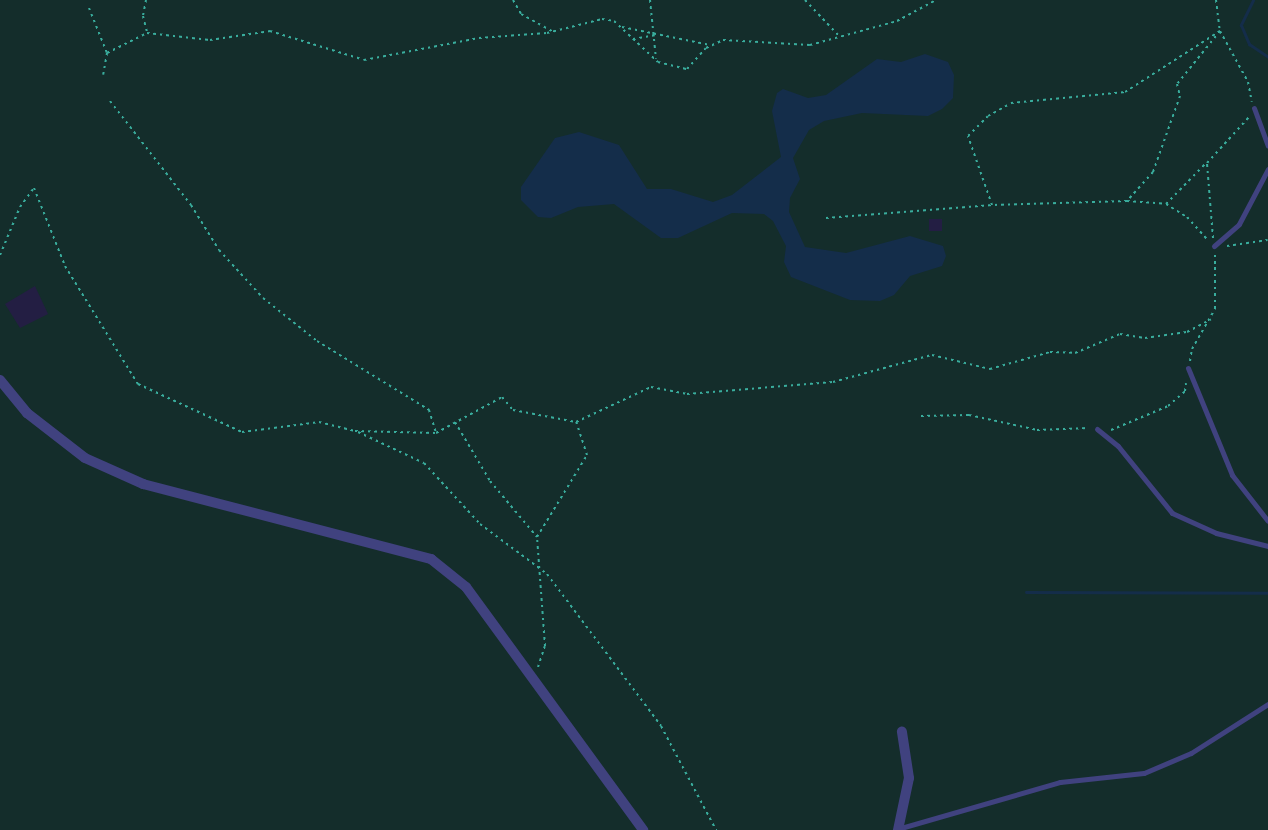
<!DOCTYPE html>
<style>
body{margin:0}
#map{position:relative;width:1268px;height:830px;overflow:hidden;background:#121124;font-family:Mulish,sans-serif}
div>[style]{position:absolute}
.green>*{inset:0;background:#142d2b;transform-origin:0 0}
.water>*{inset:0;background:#142d4a}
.stream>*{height:3px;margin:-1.5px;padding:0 1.5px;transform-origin:1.5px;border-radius:1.5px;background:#142d4a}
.building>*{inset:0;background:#231e43;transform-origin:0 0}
.path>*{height:2px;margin-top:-1px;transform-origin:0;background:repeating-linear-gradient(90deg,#39ad9d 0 2.5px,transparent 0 6.5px)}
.service>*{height:5px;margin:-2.5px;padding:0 2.5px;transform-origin:2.5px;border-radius:2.5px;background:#40427f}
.minor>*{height:10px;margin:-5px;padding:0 5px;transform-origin:5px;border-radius:5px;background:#40427f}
span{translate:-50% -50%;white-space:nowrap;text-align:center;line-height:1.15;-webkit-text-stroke:4px #121124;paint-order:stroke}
</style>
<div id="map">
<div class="green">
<i style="left:0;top:0;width:1268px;height:830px"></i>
</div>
<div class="water">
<i style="clip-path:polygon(925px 54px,948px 62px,954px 75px,953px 98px,942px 109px,928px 116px,862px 113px,824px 121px,809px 130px,793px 158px,800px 179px,790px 198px,789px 212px,805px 247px,846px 253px,910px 236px,943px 246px,946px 256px,942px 266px,910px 276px,894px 295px,880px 301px,850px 300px,791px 277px,784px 262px,786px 246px,773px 221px,764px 214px,732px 213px,678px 238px,661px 238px,614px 204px,578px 207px,551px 218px,538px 217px,521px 200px,521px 187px,555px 138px,579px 132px,619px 145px,647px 189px,671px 189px,713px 202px,732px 195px,781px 157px,772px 111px,777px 93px,783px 89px,808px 98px,826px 95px,877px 59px,901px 62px)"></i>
</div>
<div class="stream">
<i style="left:1253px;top:0;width:28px;rotate:116deg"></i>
<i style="left:1241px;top:25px;width:21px;rotate:67deg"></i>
<i style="left:1249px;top:44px;width:23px;rotate:34deg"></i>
<i style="left:1026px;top:592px;width:242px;rotate:0.2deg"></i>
</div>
<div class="building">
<i style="left:929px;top:219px;width:13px;height:12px"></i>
<i style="clip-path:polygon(35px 286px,48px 314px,20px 328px,5px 304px)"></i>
</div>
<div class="path">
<i style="left:146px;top:0;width:16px;rotate:101deg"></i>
<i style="left:143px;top:16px;width:16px;rotate:76deg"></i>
<i style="left:513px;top:0;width:16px;rotate:60deg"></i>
<i style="left:521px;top:14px;width:38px;rotate:29deg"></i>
<i style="left:650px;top:0;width:59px;rotate:84.2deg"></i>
<i style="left:805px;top:0;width:51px;rotate:46.6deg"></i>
<i style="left:1216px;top:0;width:31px;rotate:83deg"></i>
<i style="left:1220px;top:31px;width:58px;rotate:61.2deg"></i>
<i style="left:1248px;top:82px;width:20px;rotate:79deg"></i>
<i style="left:89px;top:8px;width:48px;rotate:68.2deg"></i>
<i style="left:107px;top:53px;width:22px;rotate:100deg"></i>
<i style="left:622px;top:27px;width:90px;rotate:11.6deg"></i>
<i style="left:1220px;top:31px;width:68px;rotate:129.1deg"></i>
<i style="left:1177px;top:84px;width:12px;rotate:76deg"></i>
<i style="left:1180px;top:96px;width:81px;rotate:109.6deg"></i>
<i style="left:1153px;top:172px;width:39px;rotate:132deg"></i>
<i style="left:1127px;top:201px;width:135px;rotate:178.3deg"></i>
<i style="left:992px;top:205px;width:73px;rotate:-109.2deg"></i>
<i style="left:968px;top:136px;width:28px;rotate:-45deg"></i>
<i style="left:988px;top:116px;width:26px;rotate:-29deg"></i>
<i style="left:1011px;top:103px;width:115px;rotate:-5.5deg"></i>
<i style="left:1125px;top:92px;width:113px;rotate:-32.7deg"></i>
<i style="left:633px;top:39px;width:22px;rotate:-10deg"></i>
<i style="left:107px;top:53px;width:45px;rotate:-26.6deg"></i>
<i style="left:147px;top:33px;width:63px;rotate:6.3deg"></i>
<i style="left:210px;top:40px;width:61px;rotate:-8.5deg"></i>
<i style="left:270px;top:31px;width:98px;rotate:17.1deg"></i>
<i style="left:364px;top:60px;width:117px;rotate:-10.8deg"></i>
<i style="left:479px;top:38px;width:68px;rotate:-4.2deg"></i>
<i style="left:547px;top:33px;width:57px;rotate:-14.3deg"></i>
<i style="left:602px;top:19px;width:12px;rotate:9deg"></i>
<i style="left:614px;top:21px;width:60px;rotate:43deg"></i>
<i style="left:658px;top:62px;width:30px;rotate:14deg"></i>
<i style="left:687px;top:69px;width:28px;rotate:-48deg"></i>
<i style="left:706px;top:48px;width:19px;rotate:-25deg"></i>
<i style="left:723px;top:40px;width:87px;rotate:3.3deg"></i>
<i style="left:810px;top:45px;width:90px;rotate:-15.4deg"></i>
<i style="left:897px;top:21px;width:44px;rotate:-28.3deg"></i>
<i style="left:110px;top:101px;width:132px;rotate:52.1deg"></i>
<i style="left:191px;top:205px;width:53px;rotate:58.1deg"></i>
<i style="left:219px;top:250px;width:65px;rotate:47.5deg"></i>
<i style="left:263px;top:298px;width:69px;rotate:38.5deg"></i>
<i style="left:317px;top:341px;width:132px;rotate:31.6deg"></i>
<i style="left:429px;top:410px;width:24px;rotate:73deg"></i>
<i style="left:1127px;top:201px;width:39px;rotate:4deg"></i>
<i style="left:1166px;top:204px;width:25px;rotate:32deg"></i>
<i style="left:1187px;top:217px;width:31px;rotate:48deg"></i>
<i style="left:1166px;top:204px;width:57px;rotate:-45.7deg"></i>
<i style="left:826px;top:218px;width:167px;rotate:-4.5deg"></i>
<i style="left:1213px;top:238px;width:75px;rotate:-94.6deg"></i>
<i style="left:1207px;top:163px;width:62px;rotate:-47.6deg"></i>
<i style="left:1227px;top:246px;width:41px;rotate:-8.3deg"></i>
<i style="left:0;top:255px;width:52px;rotate:-67.4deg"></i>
<i style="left:20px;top:207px;width:24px;rotate:-54deg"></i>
<i style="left:34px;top:188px;width:84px;rotate:68.3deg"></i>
<i style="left:65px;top:266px;width:139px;rotate:58.3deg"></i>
<i style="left:138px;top:384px;width:115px;rotate:24.8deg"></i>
<i style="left:242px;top:432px;width:78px;rotate:-7.4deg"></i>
<i style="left:319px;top:422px;width:37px;rotate:14deg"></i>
<i style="left:355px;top:431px;width:81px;rotate:1.4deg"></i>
<i style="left:436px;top:433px;width:75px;rotate:-28.6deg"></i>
<i style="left:502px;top:397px;width:17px;rotate:50deg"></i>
<i style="left:513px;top:410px;width:64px;rotate:10.8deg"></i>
<i style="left:576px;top:422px;width:83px;rotate:-25deg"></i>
<i style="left:651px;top:387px;width:37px;rotate:11deg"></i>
<i style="left:687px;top:394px;width:146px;rotate:-4.7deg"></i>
<i style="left:833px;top:382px;width:103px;rotate:-15.3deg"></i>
<i style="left:932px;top:355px;width:60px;rotate:13.6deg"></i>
<i style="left:990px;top:369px;width:62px;rotate:-15.8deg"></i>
<i style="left:1050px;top:352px;width:25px;rotate:2deg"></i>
<i style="left:1075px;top:353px;width:49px;rotate:-22.9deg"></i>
<i style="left:1120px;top:334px;width:25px;rotate:9deg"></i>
<i style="left:1145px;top:338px;width:42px;rotate:-8.1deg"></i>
<i style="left:1187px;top:332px;width:27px;rotate:-28deg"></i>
<i style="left:1190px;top:361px;width:12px;rotate:-81deg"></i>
<i style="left:1192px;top:349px;width:46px;rotate:-60.1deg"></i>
<i style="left:1215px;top:309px;width:56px;rotate:-90deg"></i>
<i style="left:921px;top:416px;width:48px;rotate:-1.2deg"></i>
<i style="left:969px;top:415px;width:70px;rotate:12.4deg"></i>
<i style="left:1037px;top:430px;width:52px;rotate:-2.2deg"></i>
<i style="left:455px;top:422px;width:69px;rotate:59.3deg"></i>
<i style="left:490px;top:481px;width:73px;rotate:50deg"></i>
<i style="left:1111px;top:430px;width:62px;rotate:-22.8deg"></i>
<i style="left:1168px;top:406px;width:23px;rotate:-41deg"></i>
<i style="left:1185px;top:391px;width:8px;rotate:-83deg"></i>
<i style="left:358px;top:432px;width:73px;rotate:25.2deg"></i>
<i style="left:424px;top:463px;width:83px;rotate:47.4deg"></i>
<i style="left:480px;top:524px;width:84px;rotate:36.7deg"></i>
<i style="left:547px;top:574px;width:190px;rotate:53.1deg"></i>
<i style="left:661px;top:726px;width:118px;rotate:62.1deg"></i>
<i style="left:538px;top:667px;width:22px;rotate:-72deg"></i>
<i style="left:545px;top:646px;width:109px;rotate:-94.2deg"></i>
<i style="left:537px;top:537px;width:96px;rotate:-58.6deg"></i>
<i style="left:587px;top:455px;width:35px;rotate:-108deg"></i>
</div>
<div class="service">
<i style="left:1254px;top:108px;width:40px;rotate:69.8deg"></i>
<i style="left:1214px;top:246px;width:33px;rotate:-41deg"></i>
<i style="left:1239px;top:224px;width:62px;rotate:-62.2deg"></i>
<i style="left:1188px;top:368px;width:116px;rotate:67.6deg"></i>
<i style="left:1232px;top:475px;width:58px;rotate:52deg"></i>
<i style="left:1097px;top:429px;width:27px;rotate:39deg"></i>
<i style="left:1118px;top:446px;width:86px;rotate:51.1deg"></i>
<i style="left:1172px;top:513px;width:48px;rotate:24.4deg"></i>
<i style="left:1216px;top:533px;width:54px;rotate:14deg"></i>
<i style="left:901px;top:828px;width:166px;rotate:-16.1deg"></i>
<i style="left:1060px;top:782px;width:84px;rotate:-6.1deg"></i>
<i style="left:1144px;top:773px;width:51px;rotate:-23.1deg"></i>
<i style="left:1191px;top:753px;width:91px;rotate:-32.5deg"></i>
</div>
<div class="minor">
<i style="left:0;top:380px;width:43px;rotate:50.7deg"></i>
<i style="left:27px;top:413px;width:73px;rotate:37.8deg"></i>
<i style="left:85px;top:458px;width:64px;rotate:24.1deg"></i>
<i style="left:143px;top:484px;width:298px;rotate:14.6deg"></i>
<i style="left:431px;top:559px;width:45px;rotate:38.7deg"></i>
<i style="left:466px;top:587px;width:301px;rotate:53.9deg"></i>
<i style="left:898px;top:830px;width:53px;rotate:-78.1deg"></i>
<i style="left:909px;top:778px;width:47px;rotate:-98.7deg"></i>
</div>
</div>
